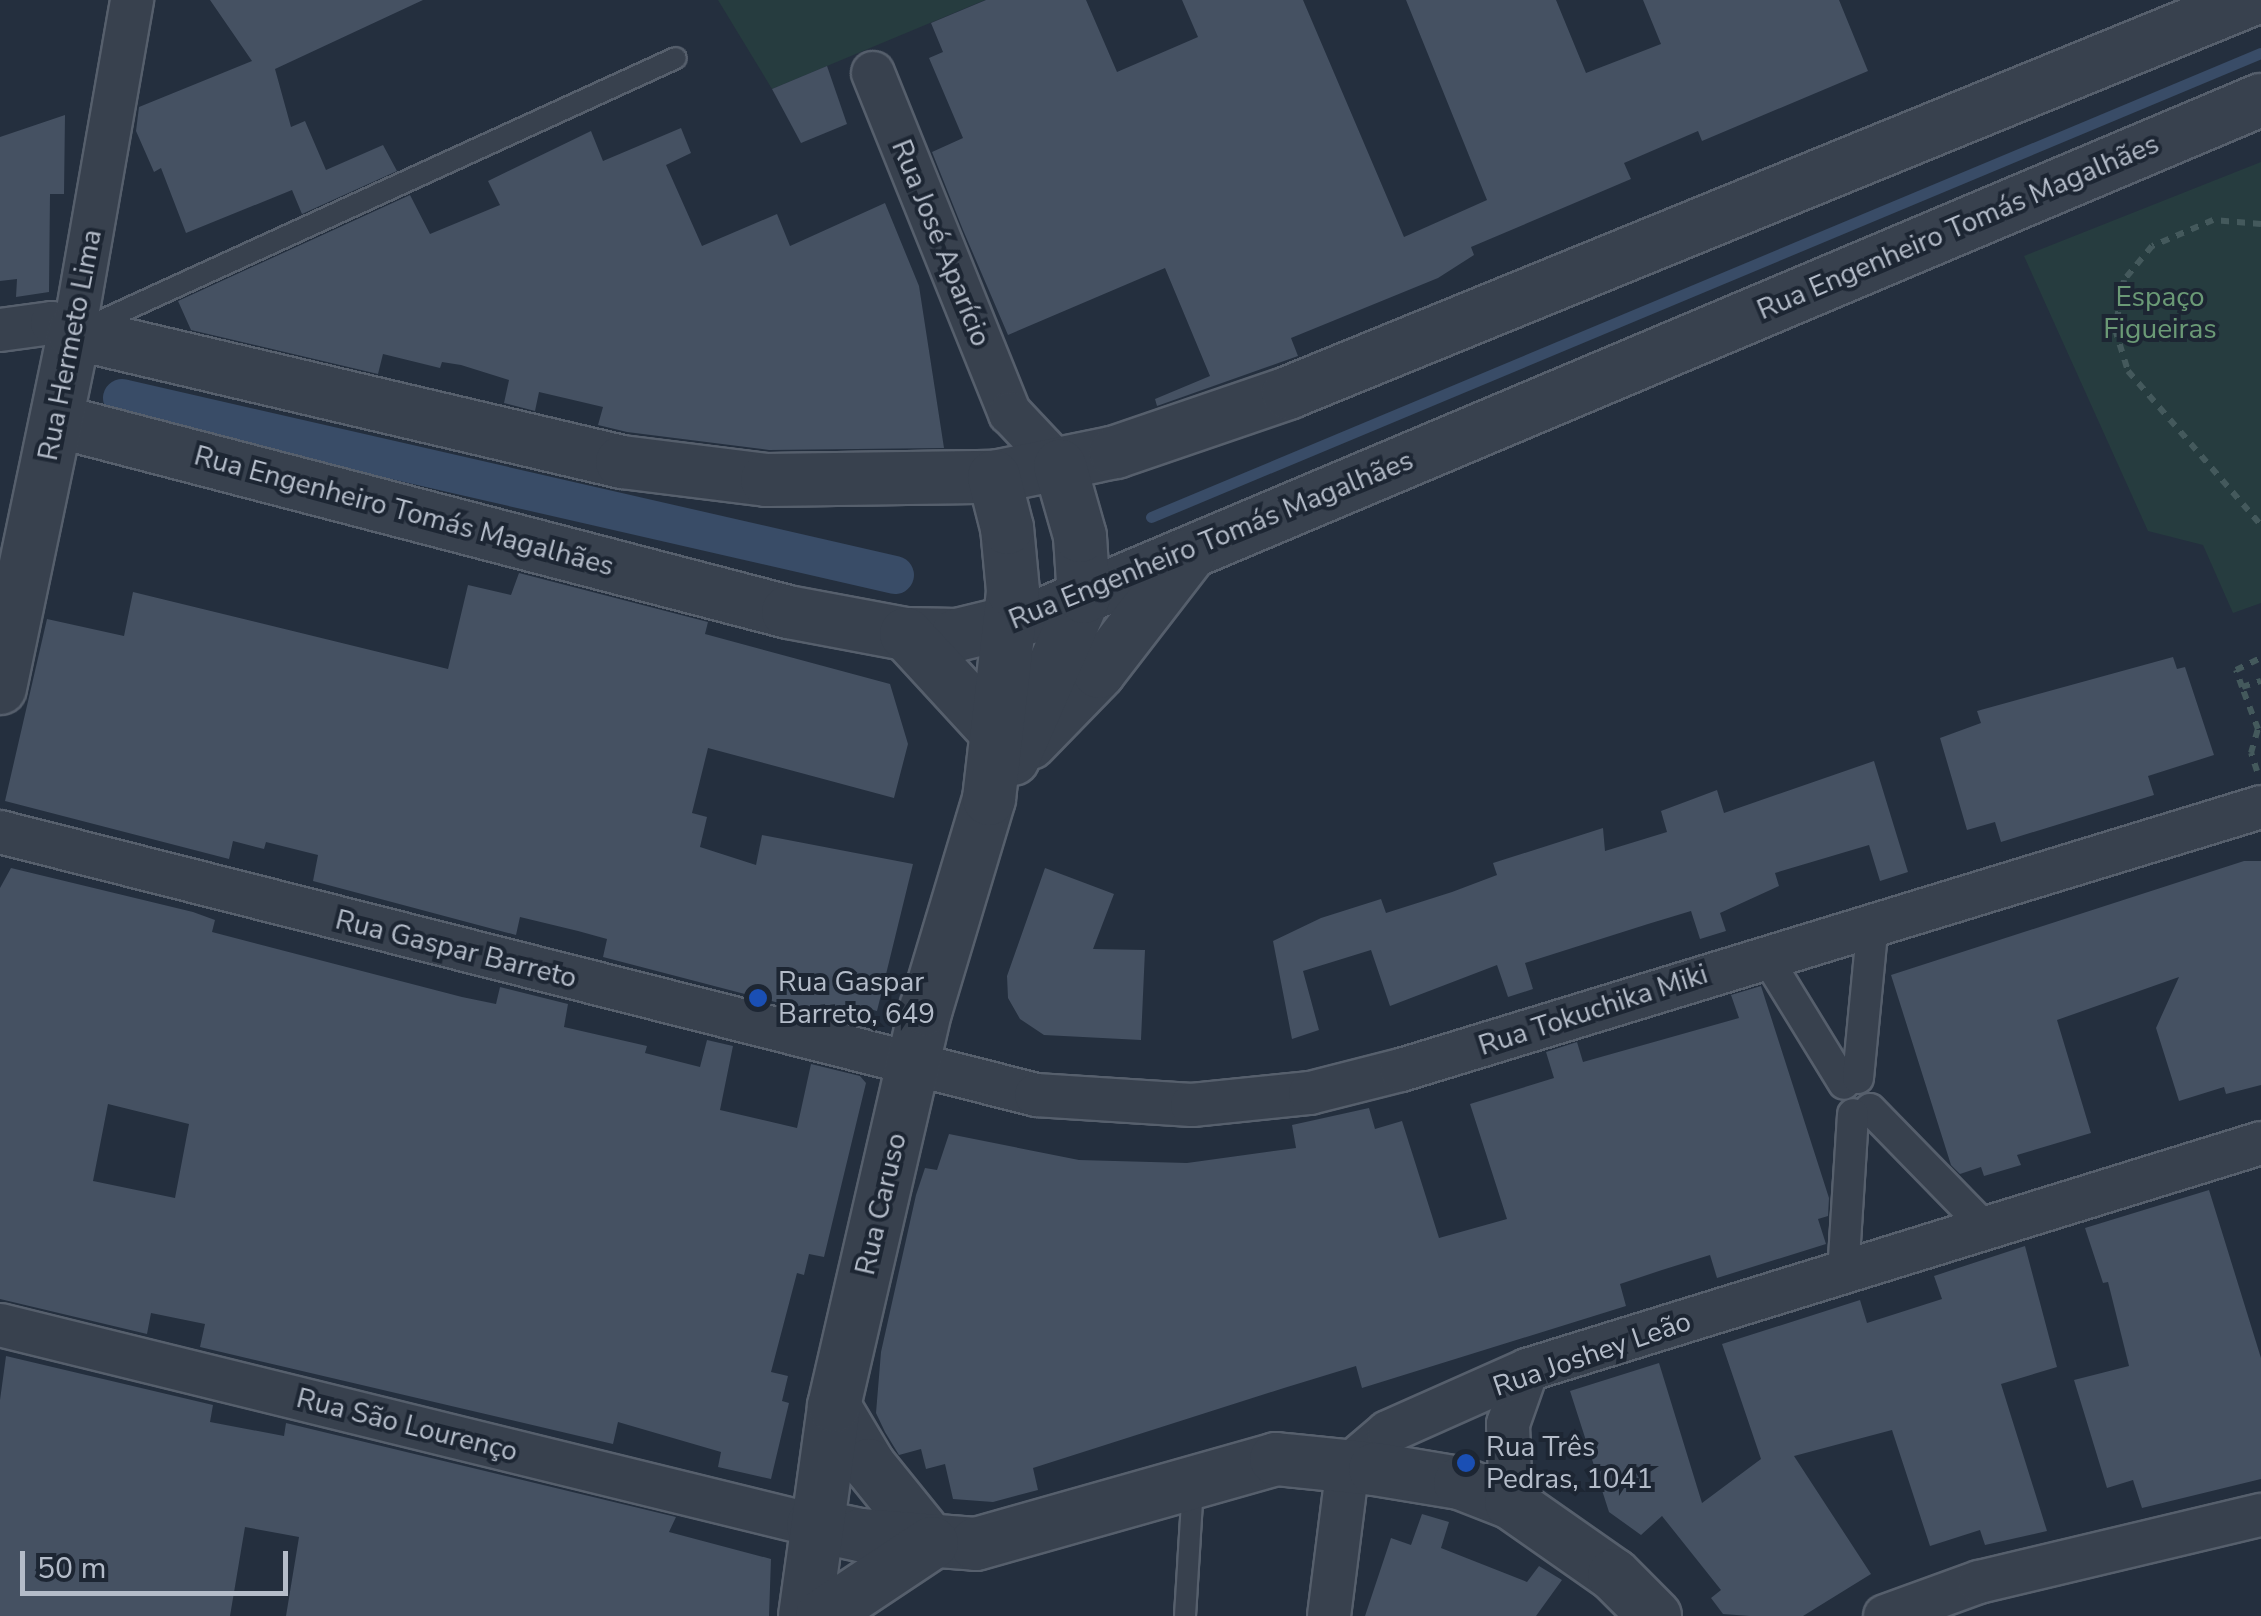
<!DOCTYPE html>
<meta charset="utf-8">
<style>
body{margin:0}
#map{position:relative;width:2261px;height:1616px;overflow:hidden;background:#242f3e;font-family:"Nunito Sans",sans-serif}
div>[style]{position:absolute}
.green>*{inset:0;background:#263c3f}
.stream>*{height:11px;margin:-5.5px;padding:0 5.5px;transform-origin:5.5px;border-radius:5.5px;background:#394c67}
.canal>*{height:38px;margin:-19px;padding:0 19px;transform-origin:19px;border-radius:19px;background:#394c67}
.building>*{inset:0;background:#455162}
.path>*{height:6px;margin-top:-3px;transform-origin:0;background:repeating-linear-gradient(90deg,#44595c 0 8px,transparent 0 16px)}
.roads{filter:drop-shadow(2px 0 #565f6c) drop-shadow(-2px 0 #565f6c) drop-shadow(0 2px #565f6c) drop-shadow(0 -2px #565f6c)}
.service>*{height:20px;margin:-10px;padding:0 10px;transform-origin:10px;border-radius:10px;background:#38414e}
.pedestrian>*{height:30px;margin:-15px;padding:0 15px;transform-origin:15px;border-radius:15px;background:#38414e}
.minor>*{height:42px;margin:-21px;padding:0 21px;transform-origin:21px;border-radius:21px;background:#38414e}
.tertiary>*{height:52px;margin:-26px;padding:0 26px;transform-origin:26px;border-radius:26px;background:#38414e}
.dots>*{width:28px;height:28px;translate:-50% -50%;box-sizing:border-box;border:5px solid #1d2633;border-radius:50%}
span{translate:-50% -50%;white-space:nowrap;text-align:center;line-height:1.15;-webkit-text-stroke:8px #1d2633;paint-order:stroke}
.street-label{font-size:28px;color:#b4bcc9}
.park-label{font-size:28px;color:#6b9a76}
.poi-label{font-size:28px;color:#b4bcc9}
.left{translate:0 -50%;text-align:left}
.scale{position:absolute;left:20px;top:1551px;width:268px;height:45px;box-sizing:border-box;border:5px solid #b4bcc9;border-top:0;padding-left:12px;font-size:30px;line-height:35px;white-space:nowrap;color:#b4bcc9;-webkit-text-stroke:8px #1d2633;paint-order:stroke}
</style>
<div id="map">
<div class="green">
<i style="clip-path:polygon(718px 0,985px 0,772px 89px)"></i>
<i style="clip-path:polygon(2261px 162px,2261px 603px,2233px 613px,2203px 545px,2148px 531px,2024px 256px)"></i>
</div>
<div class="stream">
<i style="left:1151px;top:517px;width:1203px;rotate:-22.69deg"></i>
</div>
<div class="canal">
<i style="left:122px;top:398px;width:793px;rotate:12.9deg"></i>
</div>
<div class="building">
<i style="clip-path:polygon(210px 0,423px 0,275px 69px,291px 127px,305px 121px,326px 170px,383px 145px,397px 171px,302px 214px,292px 190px,186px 233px,161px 168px,154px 172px,136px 131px,139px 107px,252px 61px)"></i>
<i style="clip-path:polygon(986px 0,1086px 0,1117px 72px,1198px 37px,1182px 0,1303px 0,1404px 237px,1487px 200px,1406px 0,1556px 0,1586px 73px,1661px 44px,1643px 0,1839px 0,1868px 71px,1702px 141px,1698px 131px,1624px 163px,1631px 179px,1471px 247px,1474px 255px,1438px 278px,1291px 338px,1298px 356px,1157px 406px,1155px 399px,1210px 376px,1165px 268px,1008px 335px,963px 230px,932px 152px,963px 138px,929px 58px,943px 52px,931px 23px)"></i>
<i style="clip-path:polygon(827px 66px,847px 124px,801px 143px,772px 89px)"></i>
<i style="clip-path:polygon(65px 115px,64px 194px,50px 194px,49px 292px,16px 297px,17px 279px,0 281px,0 137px)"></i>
<i style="clip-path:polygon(681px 128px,691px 153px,666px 165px,702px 246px,777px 214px,790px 246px,885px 203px,919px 286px,944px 448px,769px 450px,627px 432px,598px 425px,603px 407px,569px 399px,539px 392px,535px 411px,504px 403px,509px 380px,461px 365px,442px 362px,440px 368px,383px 354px,378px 374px,191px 330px,178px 301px,410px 195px,430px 234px,500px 205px,488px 181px,591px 131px,603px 161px)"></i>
<i style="clip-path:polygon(519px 573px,708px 622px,705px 634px,890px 684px,908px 744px,894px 798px,708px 748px,692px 813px,707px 817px,700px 847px,756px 865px,762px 835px,913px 864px,877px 1011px,856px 1005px,852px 1022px,603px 957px,607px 939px,578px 931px,520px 917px,516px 935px,313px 881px,318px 855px,266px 842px,264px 849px,233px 841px,229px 859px,5px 801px,47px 619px,124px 636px,133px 592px,448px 669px,468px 585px,511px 595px)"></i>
<i style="clip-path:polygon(2173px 657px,2177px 669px,2185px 667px,2214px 755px,2148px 776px,2154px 795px,2001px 842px,1995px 822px,1967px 830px,1940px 738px,1981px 723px,1977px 711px)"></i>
<i style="clip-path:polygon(1874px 761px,1908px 872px,1880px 881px,1869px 845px,1775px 873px,1779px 886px,1720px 913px,1726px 931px,1700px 939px,1691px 911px,1648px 924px,1525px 963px,1533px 989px,1508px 997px,1497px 965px,1390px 1006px,1371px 950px,1303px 971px,1319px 1030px,1292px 1039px,1273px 941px,1321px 918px,1381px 899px,1386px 913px,1452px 892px,1497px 875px,1493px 863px,1603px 828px,1605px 851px,1667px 832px,1661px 811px,1717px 790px,1724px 813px)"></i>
<i style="clip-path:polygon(2244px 861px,2261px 861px,2261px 1085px,2226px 1094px,2224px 1087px,2179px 1101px,2156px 1028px,2179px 977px,2057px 1020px,2091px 1133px,2017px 1155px,2021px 1165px,1984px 1176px,1981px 1167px,1960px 1174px,1951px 1165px,1891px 975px)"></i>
<i style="clip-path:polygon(evenodd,11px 868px,193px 912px,215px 920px,212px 932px,462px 997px,496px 1004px,500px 987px,568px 1004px,564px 1027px,647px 1046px,645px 1053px,700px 1067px,707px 1040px,733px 1046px,720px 1110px,797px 1128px,811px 1064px,860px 1076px,866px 1083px,824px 1257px,809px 1254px,804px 1275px,797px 1273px,771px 1372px,788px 1376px,782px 1401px,789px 1403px,771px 1479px,718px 1467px,721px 1452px,618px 1422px,613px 1444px,200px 1347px,205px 1324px,151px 1313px,147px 1334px,0 1299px,0 888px,11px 868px,108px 1104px,189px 1124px,175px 1198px,93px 1181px,108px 1104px)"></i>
<i style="clip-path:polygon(1045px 868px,1114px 894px,1093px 949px,1145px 950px,1141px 1040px,1044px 1035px,1020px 1019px,1008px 998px,1007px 976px)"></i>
<i style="clip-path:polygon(1761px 986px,1829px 1198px,1828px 1216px,1818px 1219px,1826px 1244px,1717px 1278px,1710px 1255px,1662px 1270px,1620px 1284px,1626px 1306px,1362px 1388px,1356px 1366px,1284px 1388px,1033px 1468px,1038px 1490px,993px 1502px,953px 1499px,945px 1464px,926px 1469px,921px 1449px,899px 1455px,885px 1432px,876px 1413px,881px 1352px,916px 1195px,925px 1168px,937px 1170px,949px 1134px,1079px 1160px,1187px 1163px,1296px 1148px,1292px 1125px,1369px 1108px,1375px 1129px,1402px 1121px,1439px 1238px,1507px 1219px,1470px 1104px,1554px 1078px,1546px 1052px,1577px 1042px,1583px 1062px,1739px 1018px,1731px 995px)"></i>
<i style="clip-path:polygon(2209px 1190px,2261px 1358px,2261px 1479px,2142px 1508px,2133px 1480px,2107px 1488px,2074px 1380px,2129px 1366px,2108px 1282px,2103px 1283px,2085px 1228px)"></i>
<i style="clip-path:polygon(2025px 1246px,2057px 1367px,2001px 1384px,2047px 1531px,1985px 1545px,1980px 1530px,1930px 1546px,1892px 1430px,1794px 1456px,1871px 1574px,1803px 1616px,1750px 1616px,1723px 1614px,1711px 1598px,1721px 1590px,1662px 1516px,1641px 1535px,1609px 1512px,1570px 1391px,1659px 1363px,1702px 1503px,1761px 1459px,1722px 1344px,1860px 1300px,1867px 1323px,1942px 1299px,1934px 1276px)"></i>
<i style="clip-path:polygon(6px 1356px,213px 1405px,210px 1422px,284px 1436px,286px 1423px,676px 1517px,669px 1532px,771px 1559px,769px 1616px,286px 1616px,299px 1537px,245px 1527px,230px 1616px,0 1616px,0 1400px)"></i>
<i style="clip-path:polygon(1422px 1514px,1449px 1522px,1441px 1548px,1527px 1582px,1539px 1566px,1562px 1580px,1536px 1616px,1365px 1616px,1391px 1538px,1411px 1545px)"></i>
</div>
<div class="path">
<i style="left:2261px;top:224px;width:48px;rotate:-175.2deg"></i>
<i style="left:2213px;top:220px;width:66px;rotate:156.9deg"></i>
<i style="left:2152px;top:246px;width:44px;rotate:129.5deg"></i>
<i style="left:2124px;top:280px;width:50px;rotate:100.4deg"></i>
<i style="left:2115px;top:329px;width:44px;rotate:72.8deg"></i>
<i style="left:2128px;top:371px;width:203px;rotate:49.2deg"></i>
<i style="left:2242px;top:687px;width:18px;rotate:-109deg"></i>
<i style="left:2236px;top:670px;width:28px;rotate:-26deg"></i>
<i style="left:2257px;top:771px;width:19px;rotate:-108deg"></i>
<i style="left:2251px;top:753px;width:25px;rotate:-74deg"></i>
<i style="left:2258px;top:729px;width:45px;rotate:-110.9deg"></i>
<i style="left:2242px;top:687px;width:20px;rotate:-18deg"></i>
</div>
<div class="roads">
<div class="service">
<i style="left:90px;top:326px;width:644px;rotate:-24.58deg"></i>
<i style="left:1185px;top:1616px;width:130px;rotate:-86.5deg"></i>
</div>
<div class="pedestrian">
<i style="left:1765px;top:955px;width:151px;rotate:58.5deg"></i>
<i style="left:1858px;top:1078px;width:157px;rotate:-84.5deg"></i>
<i style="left:1870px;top:1109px;width:169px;rotate:45.7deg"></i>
<i style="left:1843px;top:1274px;width:160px;rotate:-86.4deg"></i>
</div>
<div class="minor">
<i style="left:873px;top:73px;width:367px;rotate:68.1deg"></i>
<i style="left:1010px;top:413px;width:73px;rotate:46.7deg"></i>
<i style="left:0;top:330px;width:52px;rotate:-7.7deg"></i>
<i style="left:52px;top:323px;width:24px;rotate:24deg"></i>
<i style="left:74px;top:333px;width:338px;rotate:-80.1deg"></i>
<i style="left:0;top:832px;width:1069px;rotate:14.24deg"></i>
<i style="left:1036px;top:1095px;width:156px;rotate:3.7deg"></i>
<i style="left:1192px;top:1105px;width:119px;rotate:-5.8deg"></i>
<i style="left:1310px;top:1093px;width:94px;rotate:-14.2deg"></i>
<i style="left:1401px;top:1070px;width:899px;rotate:-17deg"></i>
<i style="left:0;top:1325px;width:837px;rotate:13.82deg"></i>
<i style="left:1511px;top:1503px;width:79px;rotate:-92.2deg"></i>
<i style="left:1508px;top:1424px;width:57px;rotate:-70.6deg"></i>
<i style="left:1329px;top:1616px;width:151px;rotate:-82.8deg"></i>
<i style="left:1348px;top:1466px;width:52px;rotate:-40.4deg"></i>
<i style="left:1388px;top:1432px;width:152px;rotate:-24deg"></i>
<i style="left:1527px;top:1370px;width:768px;rotate:-17.18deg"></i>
<i style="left:1885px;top:1616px;width:100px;rotate:-19.9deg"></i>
<i style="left:1979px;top:1582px;width:290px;rotate:-13.4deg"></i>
</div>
<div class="tertiary">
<i style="left:57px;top:421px;width:756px;rotate:14.64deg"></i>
<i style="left:788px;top:612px;width:120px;rotate:10.6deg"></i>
<i style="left:906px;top:634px;width:51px;rotate:1.1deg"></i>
<i style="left:957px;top:635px;width:89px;rotate:-13.6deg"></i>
<i style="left:1044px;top:614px;width:1321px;rotate:-22.9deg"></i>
<i style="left:906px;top:634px;width:134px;rotate:47.4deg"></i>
<i style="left:0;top:688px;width:363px;rotate:-78.2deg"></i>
<i style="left:74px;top:333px;width:563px;rotate:13.25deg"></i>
<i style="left:622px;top:462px;width:146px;rotate:7.1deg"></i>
<i style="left:767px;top:480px;width:227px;rotate:-0.8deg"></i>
<i style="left:994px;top:477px;width:125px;rotate:-11.6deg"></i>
<i style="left:1116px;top:452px;width:182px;rotate:-18.9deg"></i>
<i style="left:1288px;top:393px;width:1039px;rotate:-22.22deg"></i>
<i style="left:1030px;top:743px;width:99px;rotate:-45.8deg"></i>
<i style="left:1099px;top:672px;width:148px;rotate:-52.4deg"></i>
<i style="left:1013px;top:759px;width:177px;rotate:-66.3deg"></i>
<i style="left:1084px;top:597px;width:61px;rotate:-93.8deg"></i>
<i style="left:1080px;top:536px;width:73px;rotate:-105.9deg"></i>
<i style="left:834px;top:1406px;width:69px;rotate:59.3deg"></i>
<i style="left:869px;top:1465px;width:100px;rotate:51.1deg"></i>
<i style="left:813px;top:1525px;width:48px;rotate:12deg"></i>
<i style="left:860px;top:1535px;width:116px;rotate:4.4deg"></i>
<i style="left:976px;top:1544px;width:312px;rotate:-15.8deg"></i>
<i style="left:1276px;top:1459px;width:100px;rotate:5.8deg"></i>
<i style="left:1375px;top:1469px;width:86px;rotate:9.4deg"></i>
<i style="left:1460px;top:1483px;width:55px;rotate:21.4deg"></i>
<i style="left:1511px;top:1503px;width:126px;rotate:35deg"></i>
<i style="left:1614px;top:1575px;width:58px;rotate:45deg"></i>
<i style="left:805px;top:1616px;width:212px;rotate:-82.1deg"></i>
<i style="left:834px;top:1406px;width:408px;rotate:-77deg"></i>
<i style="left:926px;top:1009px;width:219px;rotate:-73.3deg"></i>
<i style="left:989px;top:799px;width:209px;rotate:-83.4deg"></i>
<i style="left:1013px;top:591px;width:63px;rotate:-95.4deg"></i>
<i style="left:1007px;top:528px;width:53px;rotate:-104.3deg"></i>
<i style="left:822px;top:1616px;width:132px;rotate:-33.6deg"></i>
</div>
</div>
<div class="dots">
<i style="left:758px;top:998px;background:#1a4fb4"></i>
<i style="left:1466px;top:1463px;background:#1a4fb4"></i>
</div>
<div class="street-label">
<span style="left:1958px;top:227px;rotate:-23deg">Rua Engenheiro Tomás Magalhães</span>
<span style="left:941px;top:243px;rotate:68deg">Rua José Aparício</span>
<span style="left:70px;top:345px;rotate:-79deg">Rua Hermeto Lima</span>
<span style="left:404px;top:511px;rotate:15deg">Rua Engenheiro Tomás Magalhães</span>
<span style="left:1211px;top:540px;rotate:-22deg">Rua Engenheiro Tomás Magalhães</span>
<span style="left:456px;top:949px;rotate:14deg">Rua Gaspar Barreto</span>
<span style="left:1593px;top:1010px;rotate:-18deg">Rua Tokuchika Miki</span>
<span style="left:881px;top:1204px;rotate:-77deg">Rua Caruso</span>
<span style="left:1592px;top:1354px;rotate:-19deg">Rua Joshey Leão</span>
<span style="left:407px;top:1425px;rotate:14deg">Rua São Lourenço</span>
</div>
<div class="park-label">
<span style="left:2160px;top:313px">Espaço<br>Figueiras</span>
</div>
<div class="poi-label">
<span class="left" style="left:778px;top:998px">Rua Gaspar<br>Barreto, 649</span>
<span class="left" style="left:1486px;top:1463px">Rua Três<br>Pedras, 1041</span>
</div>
<div class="scale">50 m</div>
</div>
